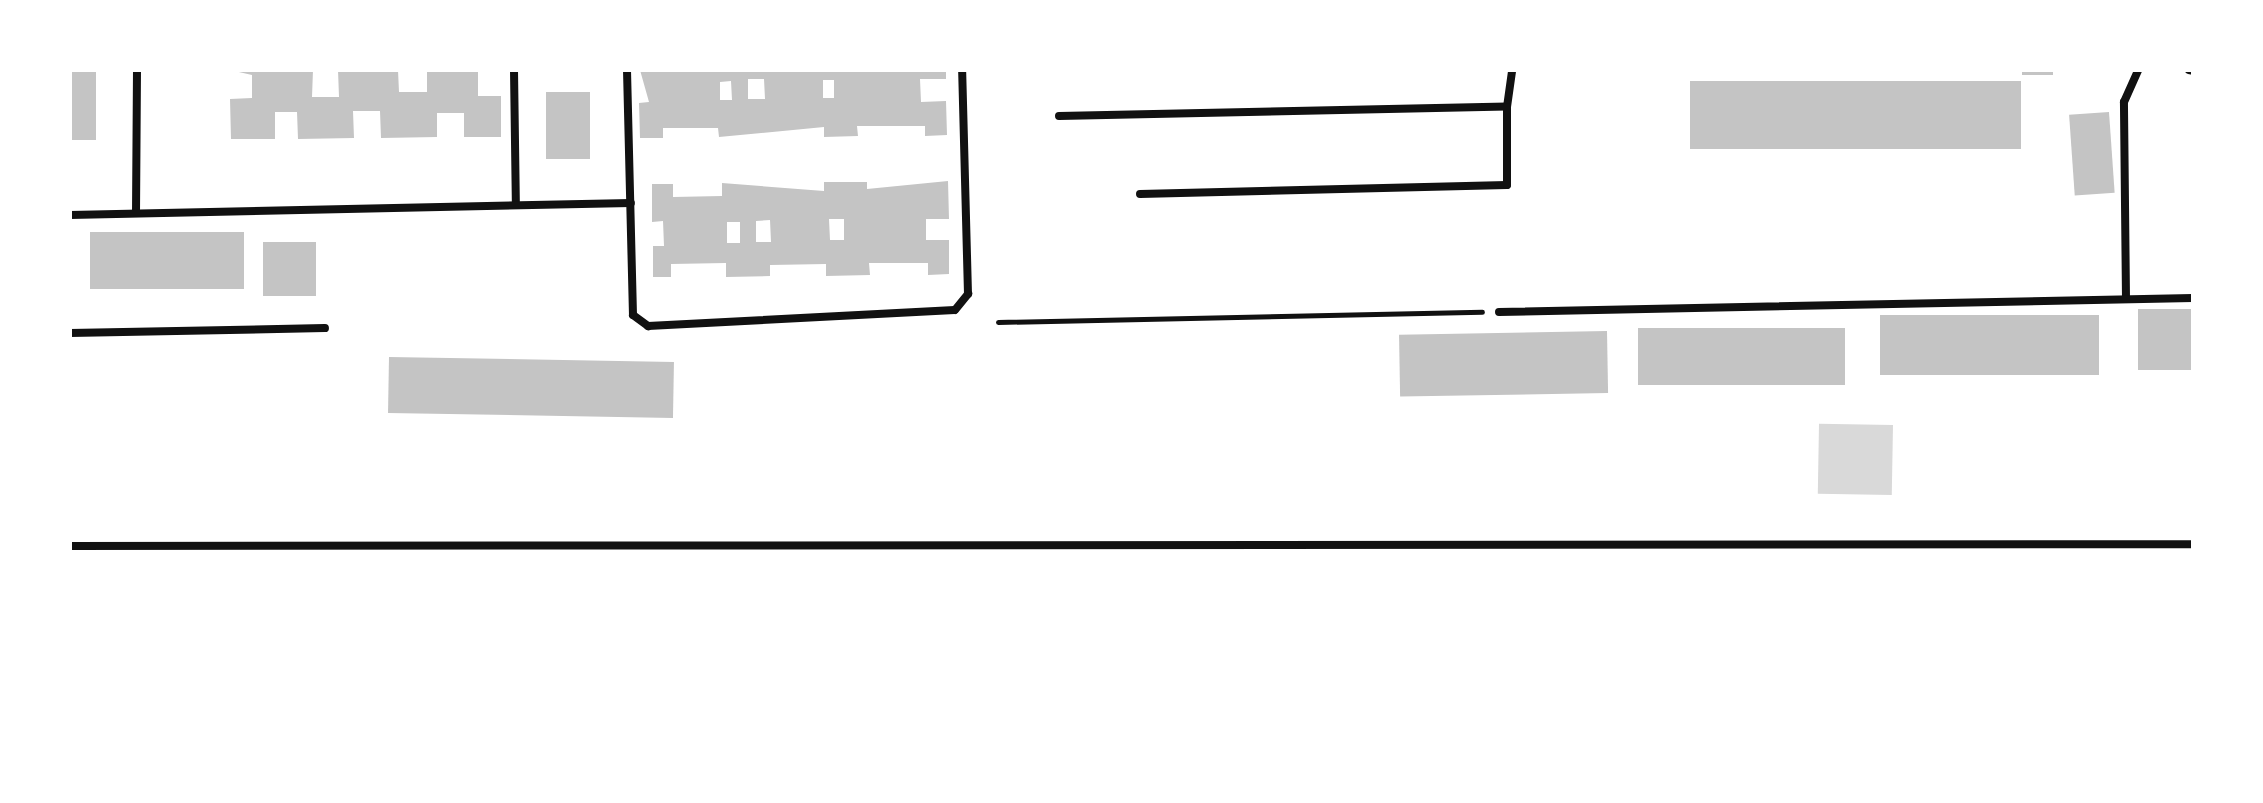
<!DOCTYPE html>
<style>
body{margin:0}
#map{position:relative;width:2263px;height:803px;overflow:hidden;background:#fff;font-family:"DejaVu Sans",sans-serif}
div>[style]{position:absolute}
.water>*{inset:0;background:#d9d9d9;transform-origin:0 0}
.building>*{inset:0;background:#c4c4c4;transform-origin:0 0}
.path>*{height:5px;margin:-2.5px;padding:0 2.5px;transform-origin:2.5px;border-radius:2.5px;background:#111}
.minor>*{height:8px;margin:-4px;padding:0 4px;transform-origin:4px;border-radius:4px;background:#111}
span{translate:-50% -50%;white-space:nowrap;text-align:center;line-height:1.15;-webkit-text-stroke:6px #fff;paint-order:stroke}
.frame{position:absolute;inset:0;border:72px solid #fff;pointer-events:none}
</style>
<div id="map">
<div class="water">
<i style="left:1893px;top:425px;width:70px;height:74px;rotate:91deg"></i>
</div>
<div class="building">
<i style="left:70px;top:70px;width:26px;height:70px"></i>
<i style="clip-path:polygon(230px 70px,313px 70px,312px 97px,339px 97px,338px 70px,398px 70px,399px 92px,427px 92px,427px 70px,478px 70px,478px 96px,501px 96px,501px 137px,464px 137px,464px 113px,437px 113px,437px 137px,381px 138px,380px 111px,353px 111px,354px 138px,298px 139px,297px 112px,275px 112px,275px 139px,231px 139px,230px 99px,252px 98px,252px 75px)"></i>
<i style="clip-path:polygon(evenodd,640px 70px,946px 70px,946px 79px,920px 79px,921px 102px,946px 101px,947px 135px,925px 136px,925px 126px,857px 126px,858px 136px,824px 137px,824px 127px,719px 137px,718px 128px,663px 128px,663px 138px,640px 138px,639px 103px,649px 102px,640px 70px,748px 79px,764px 79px,765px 99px,748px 99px,748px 79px,640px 70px,823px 80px,834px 80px,834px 98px,823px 98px,823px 80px,640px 70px,731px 81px,732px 100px,720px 100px,720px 82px,731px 81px)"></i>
<i style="left:2022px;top:70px;width:31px;height:5px"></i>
<i style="left:2021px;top:81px;width:68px;height:331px;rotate:90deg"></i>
<i style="left:546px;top:92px;width:44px;height:67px"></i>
<i style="left:2109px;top:112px;width:81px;height:40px;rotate:86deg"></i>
<i style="clip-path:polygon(evenodd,948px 181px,949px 219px,926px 219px,926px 240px,949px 240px,949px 274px,928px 275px,928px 263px,869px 263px,870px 275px,826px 276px,826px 264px,770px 265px,770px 276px,726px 277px,726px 263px,671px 264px,671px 277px,653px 277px,653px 246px,664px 246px,663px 221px,652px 222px,652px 184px,673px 184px,673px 197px,722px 196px,722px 183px,824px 191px,824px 182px,867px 182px,867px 189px,948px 181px,829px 219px,844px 219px,844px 240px,830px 240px,829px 219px,948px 181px,770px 220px,771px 242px,756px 242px,756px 221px,770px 220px,948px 181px,727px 222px,740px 222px,740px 243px,727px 243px,727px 222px)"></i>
<i style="left:244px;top:232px;width:57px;height:154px;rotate:90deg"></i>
<i style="left:263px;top:242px;width:53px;height:54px"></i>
<i style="left:2193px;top:309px;width:61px;height:55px;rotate:90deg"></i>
<i style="left:2099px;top:315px;width:60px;height:219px;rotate:90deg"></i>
<i style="left:1845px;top:328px;width:57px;height:207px;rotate:90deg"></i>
<i style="left:1607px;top:331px;width:62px;height:208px;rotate:89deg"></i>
<i style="left:389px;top:357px;width:285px;height:56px;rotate:1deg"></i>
</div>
<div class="path">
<i style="left:998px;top:322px;width:484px;rotate:-1.2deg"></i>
</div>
<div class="minor">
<i style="left:514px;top:70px;width:135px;rotate:89.2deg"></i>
<i style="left:627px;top:70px;width:245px;rotate:88.6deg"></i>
<i style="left:633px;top:315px;width:19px;rotate:36deg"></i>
<i style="left:648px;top:326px;width:307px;rotate:-3deg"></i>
<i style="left:955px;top:310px;width:21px;rotate:-51deg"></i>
<i style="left:968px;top:294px;width:224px;rotate:-91.5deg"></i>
<i style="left:2189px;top:70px;width:4px;rotate:14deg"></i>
<i style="left:1059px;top:116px;width:448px;rotate:-1.2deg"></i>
<i style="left:1507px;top:107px;width:37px;rotate:-82deg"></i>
<i style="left:1140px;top:194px;width:367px;rotate:-1.4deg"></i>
<i style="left:1507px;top:185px;width:78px;rotate:-90deg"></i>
<i style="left:136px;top:213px;width:143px;rotate:-89.6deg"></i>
<i style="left:70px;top:215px;width:561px;rotate:-1.23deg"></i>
<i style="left:2126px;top:299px;width:197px;rotate:-90.6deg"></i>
<i style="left:2124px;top:102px;width:35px;rotate:-66deg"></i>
<i style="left:1499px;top:312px;width:694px;rotate:-1.16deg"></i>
<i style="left:70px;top:333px;width:255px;rotate:-1.1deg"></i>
<i style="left:70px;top:546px;width:2123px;rotate:-0.05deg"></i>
</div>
<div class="frame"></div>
</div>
